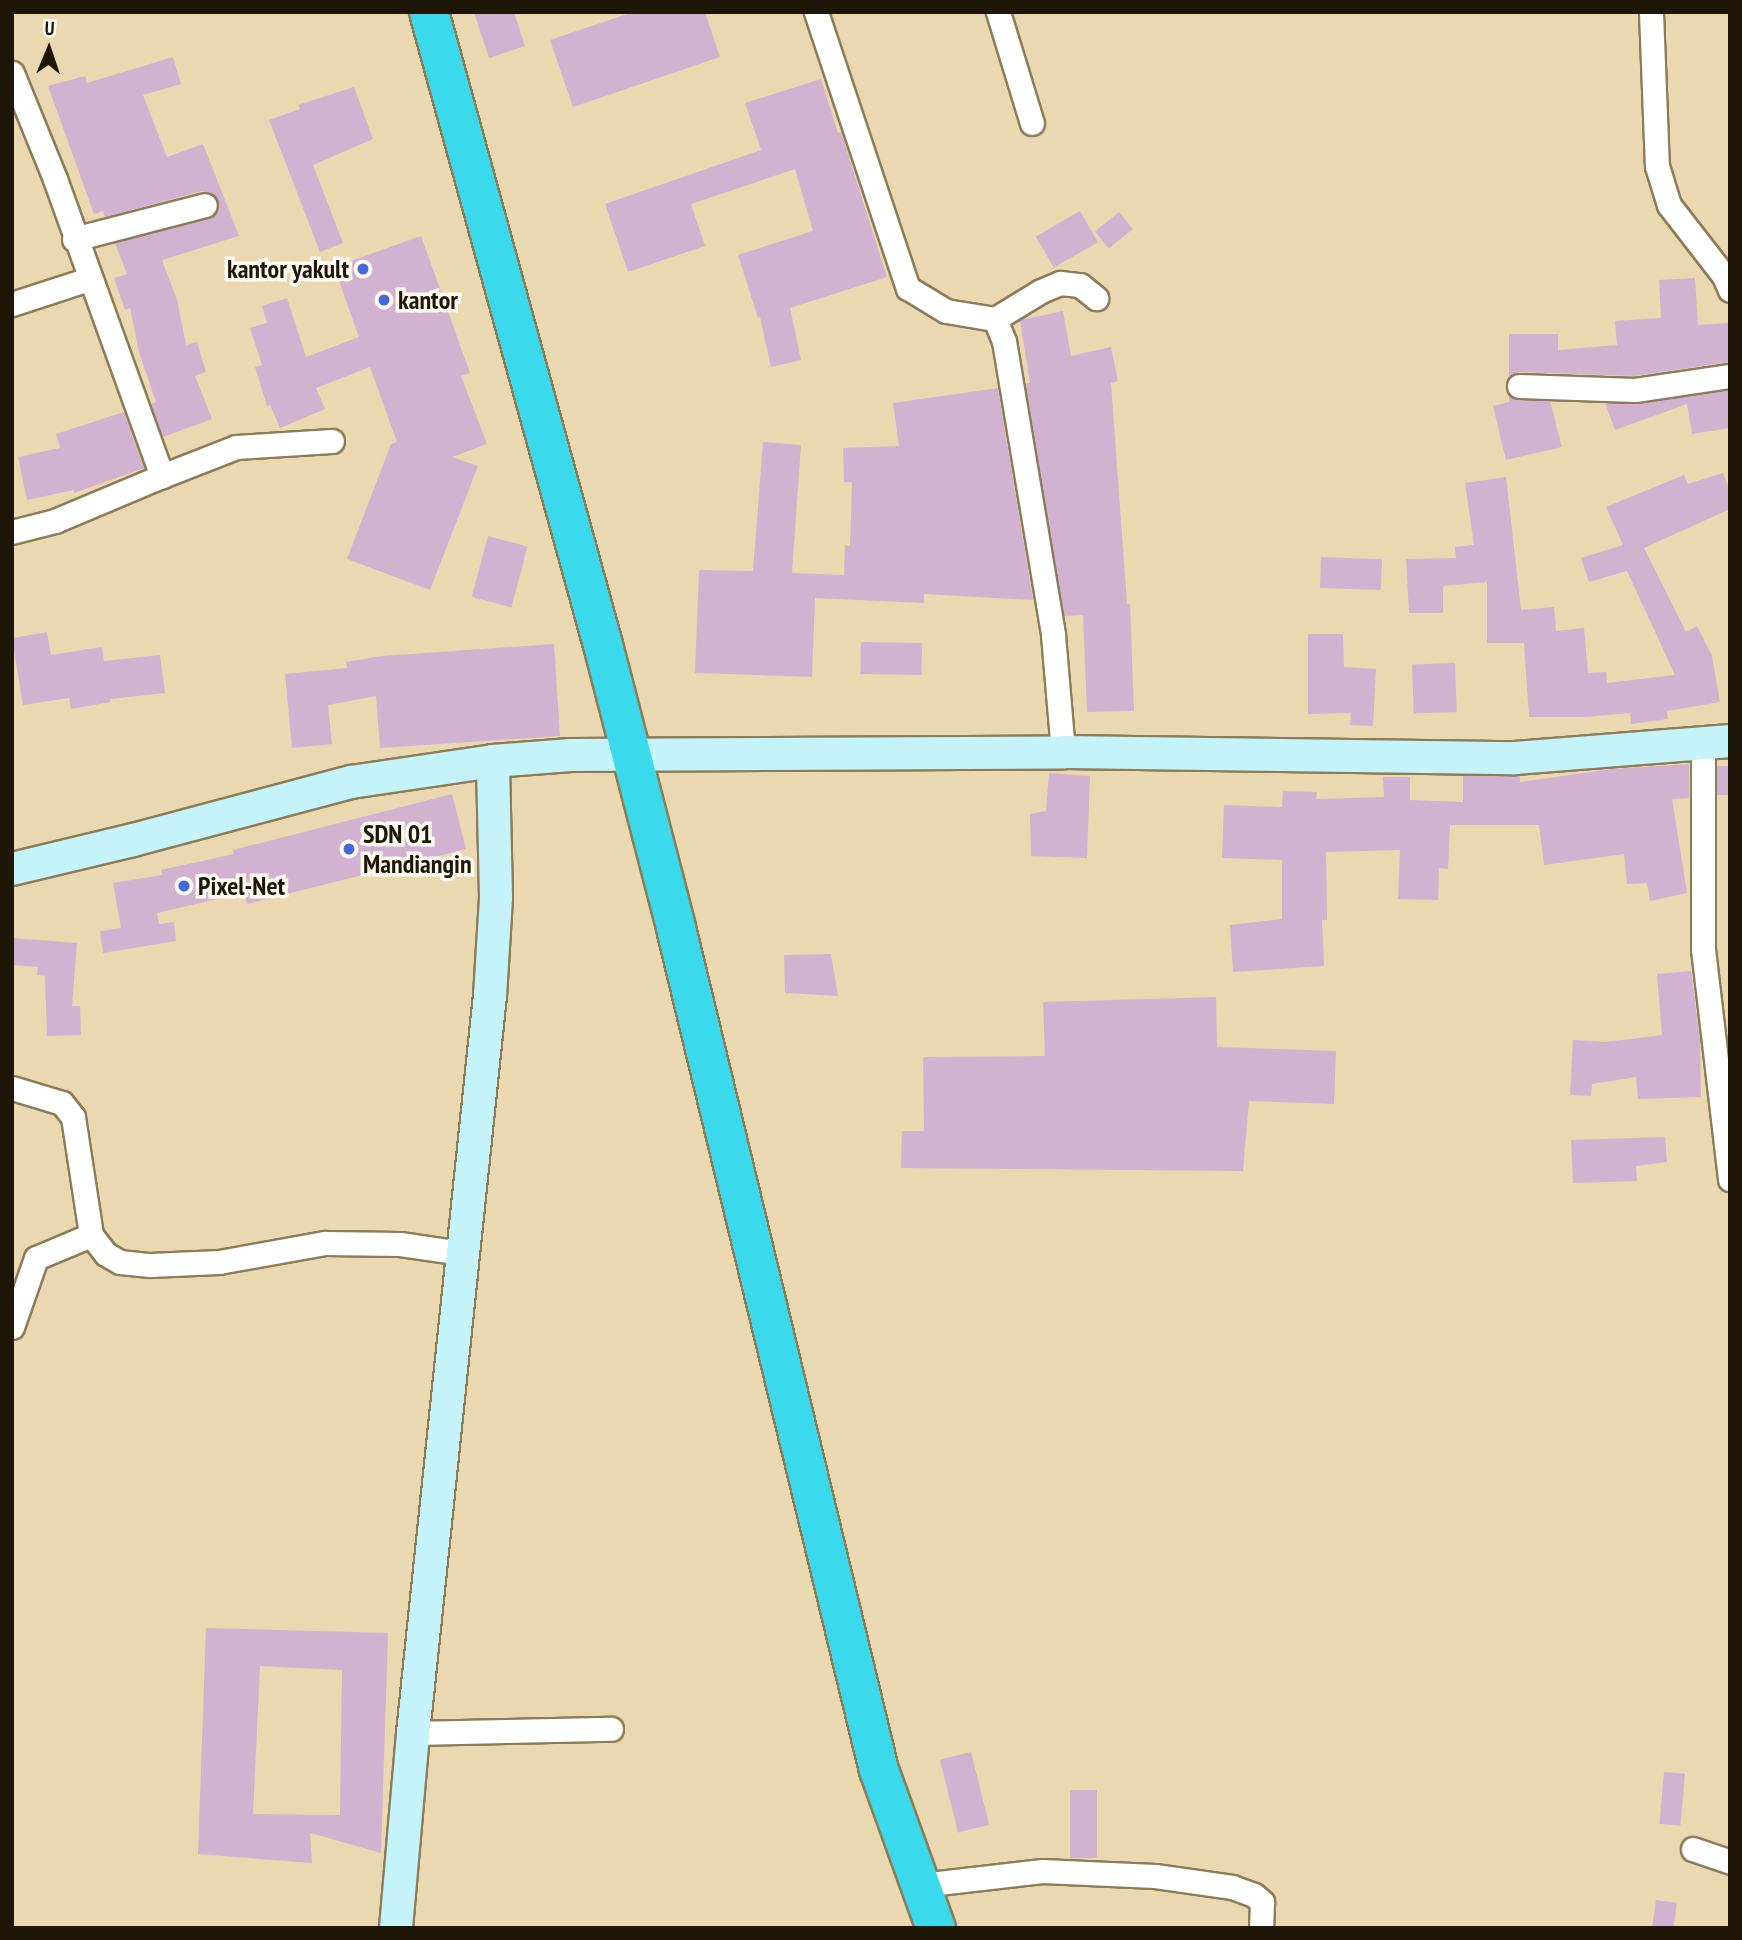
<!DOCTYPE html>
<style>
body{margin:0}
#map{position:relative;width:1742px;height:1940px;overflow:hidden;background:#ead8b0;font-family:"PT Sans Narrow",sans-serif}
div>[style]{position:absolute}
.building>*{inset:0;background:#d2b2d1;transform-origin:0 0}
.roads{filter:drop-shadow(2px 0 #8c7c57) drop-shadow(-2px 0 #8c7c57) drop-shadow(0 2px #8c7c57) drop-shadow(0 -2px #8c7c57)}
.street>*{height:23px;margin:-11.5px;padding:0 11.5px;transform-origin:11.5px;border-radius:11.5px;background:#fff}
.secondary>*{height:32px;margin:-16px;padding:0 16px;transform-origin:16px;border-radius:16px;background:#c4f4f9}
.highway>*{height:38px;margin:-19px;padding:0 19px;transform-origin:19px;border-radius:19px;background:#3adaec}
.dots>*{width:19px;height:19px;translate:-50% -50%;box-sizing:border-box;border:4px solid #fefaf2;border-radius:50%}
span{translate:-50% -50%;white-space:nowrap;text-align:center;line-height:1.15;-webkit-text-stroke:7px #fefaf2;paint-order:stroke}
.poi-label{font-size:26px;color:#1e1708;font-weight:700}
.right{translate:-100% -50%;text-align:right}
.left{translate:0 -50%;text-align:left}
.frame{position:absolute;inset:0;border:14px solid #1e1708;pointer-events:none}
.north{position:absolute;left:14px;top:14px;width:70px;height:70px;-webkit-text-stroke:5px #fefaf2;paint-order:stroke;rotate:2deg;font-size:19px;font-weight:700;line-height:28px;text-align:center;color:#1e1708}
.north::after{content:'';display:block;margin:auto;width:24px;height:32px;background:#1e1708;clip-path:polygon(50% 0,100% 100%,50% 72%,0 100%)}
</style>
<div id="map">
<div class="building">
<i style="clip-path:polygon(474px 12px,514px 12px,525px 46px,489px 58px)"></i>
<i style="clip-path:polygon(633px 12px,705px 12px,720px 57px,573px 107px,550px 40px)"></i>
<i style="clip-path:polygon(173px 57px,181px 84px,143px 95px,167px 157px,203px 144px,239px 236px,162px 260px,177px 300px,186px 345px,197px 342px,206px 372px,195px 376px,212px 419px,163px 437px,151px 404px,156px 402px,139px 352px,130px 308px,125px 310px,114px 278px,127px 274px,115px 243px,209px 218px,218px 209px,218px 201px,214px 195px,202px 191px,105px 217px,103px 211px,94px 214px,48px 86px,85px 76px,87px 83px)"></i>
<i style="clip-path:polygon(821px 79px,838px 133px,841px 132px,887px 277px,790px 308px,801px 360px,771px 367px,760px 317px,758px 318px,738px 255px,813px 231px,795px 169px,691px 204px,705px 246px,628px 272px,605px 204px,761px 150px,745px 103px)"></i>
<i style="clip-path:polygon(354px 87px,373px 139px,313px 165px,343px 243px,320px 252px,269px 120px,300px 109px,298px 105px)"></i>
<i style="left:1080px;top:211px;width:36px;height:51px;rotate:60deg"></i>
<i style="left:1119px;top:212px;width:22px;height:31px;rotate:51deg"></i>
<i style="clip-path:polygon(421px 236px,470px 373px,461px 376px,487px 444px,452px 457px,478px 466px,430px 590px,347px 559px,391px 444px,397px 442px,370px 367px,316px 388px,325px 409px,280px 428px,270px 405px,267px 406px,255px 367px,262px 365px,250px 328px,267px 323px,262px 306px,287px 298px,306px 357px,359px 337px,334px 267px)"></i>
<i style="clip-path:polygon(1695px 278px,1698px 325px,1730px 323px,1730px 362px,1634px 376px,1519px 372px,1509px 377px,1509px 334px,1558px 334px,1558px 350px,1617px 345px,1615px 321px,1661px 318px,1659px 280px)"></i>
<i style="clip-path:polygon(1063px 311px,1071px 356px,1111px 347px,1118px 381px,1111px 383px,1127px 604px,1130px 604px,1134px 711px,1087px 712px,1083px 615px,1064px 616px,1025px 384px,1030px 383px,1020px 320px)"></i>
<i style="clip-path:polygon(998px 388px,1033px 600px,924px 594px,924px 603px,815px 598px,812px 677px,695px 673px,699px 570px,753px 571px,763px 442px,801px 445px,792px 573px,844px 575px,845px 545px,850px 546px,852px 482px,844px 482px,843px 448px,899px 446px,893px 403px)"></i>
<i style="clip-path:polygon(1730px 390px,1730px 428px,1692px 434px,1687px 404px,1615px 430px,1605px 403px,1637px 404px)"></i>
<i style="clip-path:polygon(1509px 395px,1519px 400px,1550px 401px,1562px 447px,1506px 460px,1493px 406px,1509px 402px)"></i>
<i style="clip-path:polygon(124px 412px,144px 468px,74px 493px,74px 490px,27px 500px,18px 457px,60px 448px,56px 434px)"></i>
<i style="clip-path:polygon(1723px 473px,1730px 491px,1730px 509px,1644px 548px,1686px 632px,1697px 626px,1712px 656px,1720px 702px,1667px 711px,1668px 719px,1631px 724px,1630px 713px,1585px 717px,1529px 717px,1524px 643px,1487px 643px,1487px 582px,1443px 586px,1443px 613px,1409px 613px,1406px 559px,1456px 558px,1455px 547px,1474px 545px,1465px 483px,1506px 477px,1521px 610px,1554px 607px,1556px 631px,1584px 628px,1588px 673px,1606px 672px,1607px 683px,1675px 675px,1627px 571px,1589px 582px,1581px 558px,1623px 545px,1606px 507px,1684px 475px,1688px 484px)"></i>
<i style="left:488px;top:536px;width:41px;height:63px;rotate:15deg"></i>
<i style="left:1321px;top:557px;width:61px;height:31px;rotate:2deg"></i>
<i style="clip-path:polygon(47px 632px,51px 655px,102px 647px,104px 661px,160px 655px,165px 693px,110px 699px,111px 702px,71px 709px,69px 698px,23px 705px,12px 638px)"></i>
<i style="clip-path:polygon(1308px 634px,1343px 634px,1344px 667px,1376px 669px,1373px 726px,1350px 725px,1351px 713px,1308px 714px)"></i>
<i style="left:861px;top:642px;width:61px;height:32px;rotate:1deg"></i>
<i style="clip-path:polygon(554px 644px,560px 736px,380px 748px,376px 696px,328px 705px,332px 744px,292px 748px,285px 674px,347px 668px,346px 662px,382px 656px)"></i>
<i style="left:1455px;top:663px;width:49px;height:43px;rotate:88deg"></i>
<i style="clip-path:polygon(1689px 764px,1689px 798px,1672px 799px,1687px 893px,1650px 901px,1647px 883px,1627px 884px,1624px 854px,1544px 865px,1539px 825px,1450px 825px,1448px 869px,1439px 868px,1438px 900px,1398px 899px,1400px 850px,1326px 852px,1327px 920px,1322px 920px,1324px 966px,1233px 972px,1230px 925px,1282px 919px,1282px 860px,1222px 858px,1224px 805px,1282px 807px,1283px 791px,1317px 792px,1316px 799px,1384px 797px,1383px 777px,1410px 777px,1410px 800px,1463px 802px,1463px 776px,1520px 776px,1520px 782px,1612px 769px)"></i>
<i style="left:1730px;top:766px;width:29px;height:13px;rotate:90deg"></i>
<i style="clip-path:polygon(1049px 773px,1090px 776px,1087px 858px,1031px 856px,1030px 814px,1046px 811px)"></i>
<i style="clip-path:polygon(452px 794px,466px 849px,247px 904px,244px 893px,157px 913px,159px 924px,174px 922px,176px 941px,103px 953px,100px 931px,121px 928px,113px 883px,162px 875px,161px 870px,234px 854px,233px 850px)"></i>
<i style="clip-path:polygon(12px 938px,77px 943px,72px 1006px,80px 1006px,81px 1035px,47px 1036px,45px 976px,37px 975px,38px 967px,12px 965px)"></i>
<i style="clip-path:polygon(831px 954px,838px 996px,785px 993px,784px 955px)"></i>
<i style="clip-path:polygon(1691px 971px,1700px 1040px,1701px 1097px,1638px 1099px,1636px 1077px,1592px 1084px,1591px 1096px,1570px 1095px,1573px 1040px,1606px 1042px,1662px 1035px,1657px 974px)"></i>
<i style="clip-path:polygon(1216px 997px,1217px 1047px,1336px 1051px,1334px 1104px,1249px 1101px,1243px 1171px,901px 1168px,902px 1131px,924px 1131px,923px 1057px,1045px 1056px,1043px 1002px)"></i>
<i style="clip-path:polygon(1665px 1137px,1667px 1162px,1636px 1166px,1637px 1181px,1573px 1183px,1571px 1140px)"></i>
<i style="clip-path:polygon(evenodd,206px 1628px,388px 1633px,381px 1853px,310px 1833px,312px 1863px,198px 1854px,206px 1628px,260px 1666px,342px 1670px,340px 1815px,253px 1814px,260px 1666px)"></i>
<i style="left:971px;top:1752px;width:75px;height:32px;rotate:76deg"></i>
<i style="left:1664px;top:1772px;width:21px;height:52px;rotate:5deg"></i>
<i style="left:1070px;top:1790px;width:27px;height:68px"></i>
<i style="left:1656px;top:1900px;width:21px;height:28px;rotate:8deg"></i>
</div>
<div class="roads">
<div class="street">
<i style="left:816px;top:12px;width:291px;rotate:71.6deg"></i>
<i style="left:908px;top:288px;width:44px;rotate:31.2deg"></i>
<i style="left:946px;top:311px;width:50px;rotate:9.3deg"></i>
<i style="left:995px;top:319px;width:24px;rotate:68deg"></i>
<i style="left:1004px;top:341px;width:298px;rotate:80.5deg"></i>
<i style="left:1053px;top:635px;width:117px;rotate:85.1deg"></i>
<i style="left:998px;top:12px;width:116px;rotate:73deg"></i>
<i style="left:1651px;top:12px;width:154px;rotate:87.8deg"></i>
<i style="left:1657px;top:166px;width:41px;rotate:72.9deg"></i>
<i style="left:1669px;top:205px;width:90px;rotate:52.2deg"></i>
<i style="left:1724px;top:276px;width:15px;rotate:67deg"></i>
<i style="left:12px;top:73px;width:114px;rotate:67.9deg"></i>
<i style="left:55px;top:179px;width:316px;rotate:70.2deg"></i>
<i style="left:162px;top:476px;width:116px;rotate:157.2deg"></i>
<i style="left:55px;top:521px;width:44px;rotate:165.7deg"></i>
<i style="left:74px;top:239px;width:135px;rotate:-14.5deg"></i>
<i style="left:12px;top:304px;width:81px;rotate:-18deg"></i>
<i style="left:995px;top:319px;width:54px;rotate:-31.3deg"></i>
<i style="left:1041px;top:291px;width:21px;rotate:-23deg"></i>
<i style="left:1060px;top:283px;width:20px;rotate:6deg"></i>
<i style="left:1080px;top:285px;width:21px;rotate:39deg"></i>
<i style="left:1519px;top:386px;width:116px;rotate:2deg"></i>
<i style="left:1635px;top:390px;width:96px;rotate:-8.4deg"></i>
<i style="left:162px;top:476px;width:79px;rotate:-21.4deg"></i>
<i style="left:236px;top:447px;width:96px;rotate:-3.6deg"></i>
<i style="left:1703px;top:743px;width:206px;rotate:90deg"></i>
<i style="left:1703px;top:949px;width:232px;rotate:83.3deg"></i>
<i style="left:12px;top:1088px;width:52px;rotate:16.7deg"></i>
<i style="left:62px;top:1103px;width:18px;rotate:52deg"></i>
<i style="left:73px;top:1117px;width:119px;rotate:81.3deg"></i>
<i style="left:91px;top:1235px;width:24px;rotate:52deg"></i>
<i style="left:106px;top:1254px;width:16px;rotate:30deg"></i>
<i style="left:120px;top:1262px;width:30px;rotate:6deg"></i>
<i style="left:150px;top:1265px;width:69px;rotate:-2.5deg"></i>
<i style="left:219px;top:1262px;width:108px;rotate:-10.2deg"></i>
<i style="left:325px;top:1243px;width:75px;rotate:0.8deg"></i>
<i style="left:400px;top:1244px;width:63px;rotate:8.3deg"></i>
<i style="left:12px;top:1327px;width:73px;rotate:-70.8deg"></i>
<i style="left:36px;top:1258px;width:60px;rotate:-22.7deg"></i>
<i style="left:413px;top:1733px;width:198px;rotate:-1.2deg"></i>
<i style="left:1693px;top:1849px;width:39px;rotate:19deg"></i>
<i style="left:921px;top:1885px;width:122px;rotate:-6.6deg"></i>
<i style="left:1042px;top:1871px;width:113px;rotate:2.5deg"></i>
<i style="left:1155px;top:1876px;width:78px;rotate:8.1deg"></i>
<i style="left:1232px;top:1887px;width:23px;rotate:20deg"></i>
<i style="left:1254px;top:1895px;width:11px;rotate:41deg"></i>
<i style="left:1262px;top:1902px;width:26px;rotate:92deg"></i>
</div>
<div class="secondary">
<i style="left:12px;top:869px;width:124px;rotate:-13.5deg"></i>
<i style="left:133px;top:840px;width:226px;rotate:-14.9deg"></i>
<i style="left:351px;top:782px;width:144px;rotate:-8.4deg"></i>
<i style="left:493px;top:761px;width:78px;rotate:-4.4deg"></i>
<i style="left:571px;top:755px;width:492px;rotate:-0.3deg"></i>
<i style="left:1063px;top:752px;width:452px;rotate:0.8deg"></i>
<i style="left:1515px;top:758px;width:216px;rotate:-4.5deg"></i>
<i style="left:396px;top:1928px;width:196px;rotate:-85deg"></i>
<i style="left:413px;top:1733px;width:741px;rotate:-84.04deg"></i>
<i style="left:490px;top:996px;width:99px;rotate:-86.5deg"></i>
<i style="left:496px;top:897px;width:136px;rotate:-91.3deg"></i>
</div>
<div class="highway">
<i style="left:429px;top:12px;width:656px;rotate:74.63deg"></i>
<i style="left:603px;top:645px;width:292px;rotate:75.5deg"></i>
<i style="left:676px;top:928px;width:866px;rotate:76.45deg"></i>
<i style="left:879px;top:1770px;width:168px;rotate:70.2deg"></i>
</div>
</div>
<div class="dots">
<i style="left:363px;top:269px;background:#4469dc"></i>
<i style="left:384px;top:300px;background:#4469dc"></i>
<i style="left:349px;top:849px;background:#4469dc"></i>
<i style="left:184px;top:886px;background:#4469dc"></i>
</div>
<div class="poi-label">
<span class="right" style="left:349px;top:269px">kantor yakult</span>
<span class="left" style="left:398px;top:300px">kantor</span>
<span class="left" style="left:363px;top:849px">SDN 01<br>Mandiangin</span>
<span class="left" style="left:198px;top:886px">Pixel-Net</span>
</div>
<div class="frame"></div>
<div class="north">U</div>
</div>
